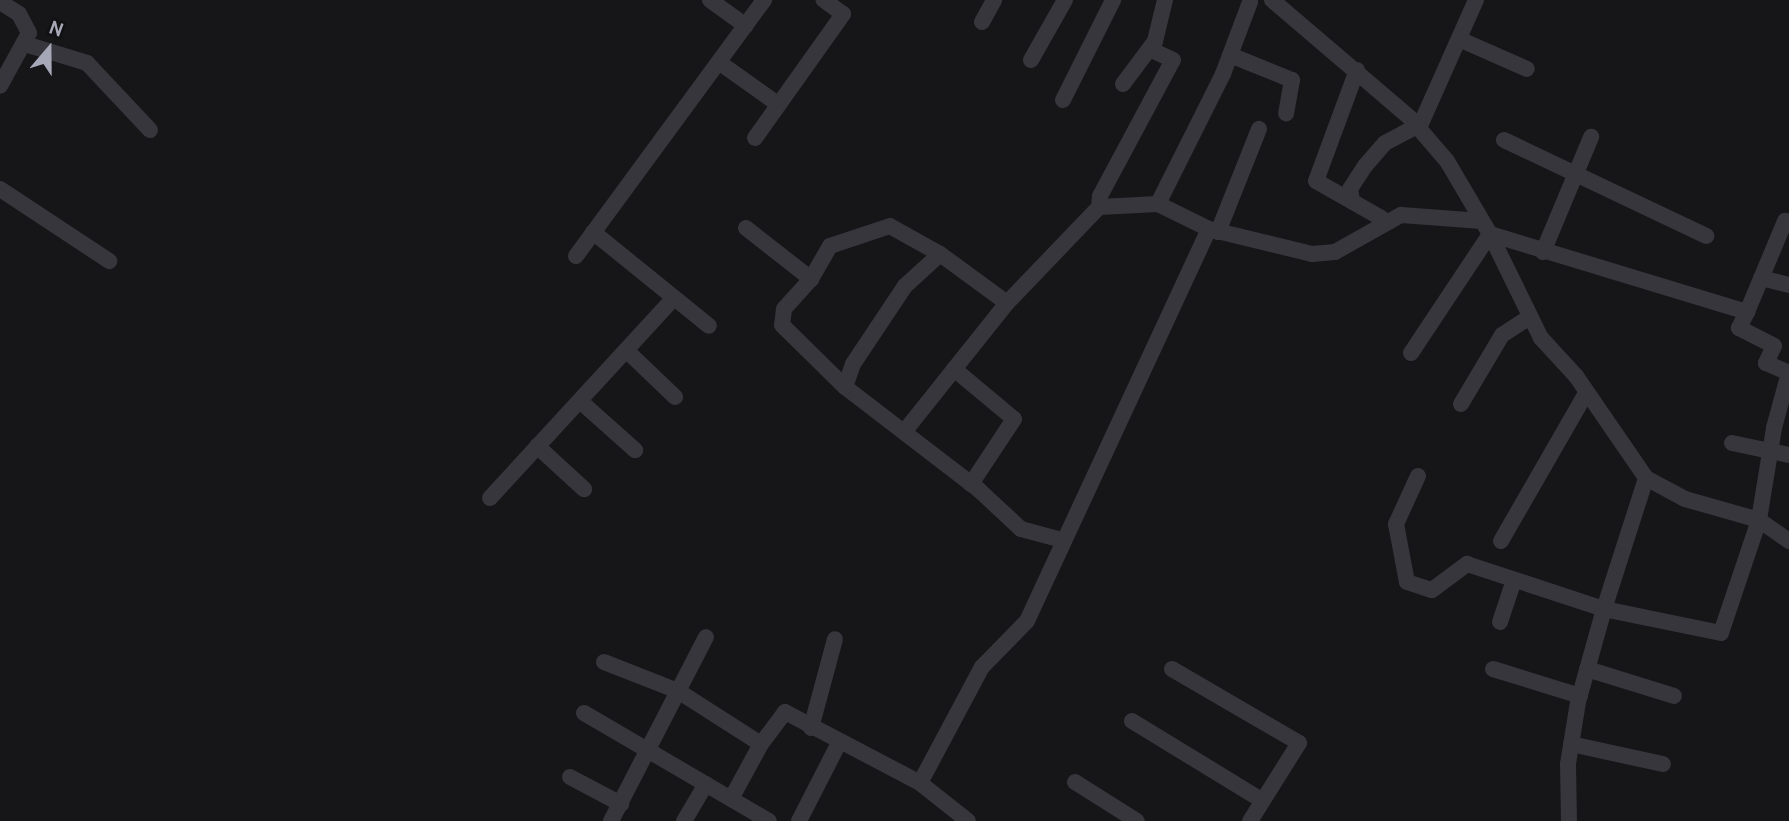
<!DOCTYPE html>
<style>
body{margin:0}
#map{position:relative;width:1789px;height:821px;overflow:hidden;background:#161517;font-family:Cabin,sans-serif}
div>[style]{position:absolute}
.minor>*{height:16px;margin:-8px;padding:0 8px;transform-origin:8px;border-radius:8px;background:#36363c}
span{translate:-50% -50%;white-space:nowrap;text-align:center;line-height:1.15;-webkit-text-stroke:5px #111012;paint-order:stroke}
.north{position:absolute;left:14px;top:14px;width:70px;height:70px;-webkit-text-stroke:5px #111012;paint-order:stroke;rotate:20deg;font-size:19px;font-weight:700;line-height:28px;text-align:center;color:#a6a8b8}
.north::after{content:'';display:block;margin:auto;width:24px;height:32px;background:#a6a8b8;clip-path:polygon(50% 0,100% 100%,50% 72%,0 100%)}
</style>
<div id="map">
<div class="minor">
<i style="left:710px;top:0;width:44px;rotate:35.8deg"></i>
<i style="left:1272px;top:0;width:182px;rotate:40.5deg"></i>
<i style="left:1410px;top:118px;width:57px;rotate:49.3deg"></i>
<i style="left:1447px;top:161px;width:85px;rotate:59.5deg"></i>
<i style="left:1490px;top:234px;width:116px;rotate:63.9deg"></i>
<i style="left:1541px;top:338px;width:52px;rotate:47.4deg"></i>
<i style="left:1576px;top:376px;width:124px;rotate:55.5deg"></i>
<i style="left:1646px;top:478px;width:44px;rotate:28.3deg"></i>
<i style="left:1685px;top:499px;width:77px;rotate:15.8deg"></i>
<i style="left:1759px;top:520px;width:37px;rotate:35deg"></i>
<i style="left:0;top:2px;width:22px;rotate:32deg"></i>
<i style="left:19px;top:14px;width:21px;rotate:62deg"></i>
<i style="left:29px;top:33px;width:60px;rotate:118.7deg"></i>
<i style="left:1250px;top:2px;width:77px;rotate:110.6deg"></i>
<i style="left:1223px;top:74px;width:145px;rotate:116.6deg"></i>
<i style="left:1158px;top:204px;width:57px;rotate:26.1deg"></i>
<i style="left:1209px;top:229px;width:106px;rotate:13.6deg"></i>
<i style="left:1312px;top:254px;width:23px;rotate:-5deg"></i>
<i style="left:1335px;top:252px;width:76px;rotate:-29.3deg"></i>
<i style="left:1401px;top:215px;width:81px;rotate:4.2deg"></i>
<i style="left:982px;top:22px;width:25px;rotate:-61deg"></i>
<i style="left:1459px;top:39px;width:74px;rotate:23.8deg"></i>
<i style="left:25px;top:44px;width:65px;rotate:17deg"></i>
<i style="left:87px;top:63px;width:92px;rotate:46.8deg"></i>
<i style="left:1230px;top:55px;width:67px;rotate:22deg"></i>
<i style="left:1292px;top:80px;width:34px;rotate:100deg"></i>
<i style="left:1031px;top:60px;width:69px;rotate:-60.5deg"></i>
<i style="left:720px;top:63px;width:72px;rotate:35.4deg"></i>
<i style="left:1357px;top:70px;width:118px;rotate:110.3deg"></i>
<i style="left:1316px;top:181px;width:75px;rotate:29.6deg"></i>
<i style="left:1381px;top:218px;width:7px;rotate:74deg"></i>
<i style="left:1123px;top:84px;width:54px;rotate:-53.3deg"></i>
<i style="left:1155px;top:41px;width:42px;rotate:-76.3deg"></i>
<i style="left:1063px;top:100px;width:112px;rotate:-63.4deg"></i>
<i style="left:1419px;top:128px;width:140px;rotate:-66deg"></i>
<i style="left:755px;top:138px;width:152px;rotate:-54.6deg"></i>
<i style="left:843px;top:14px;width:24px;rotate:-144deg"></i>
<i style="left:1504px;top:140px;width:224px;rotate:25.4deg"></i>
<i style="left:0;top:189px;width:131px;rotate:33.4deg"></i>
<i style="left:1352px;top:201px;width:12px;rotate:-99deg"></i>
<i style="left:1350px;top:189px;width:27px;rotate:-57deg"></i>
<i style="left:1365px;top:166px;width:30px;rotate:-49deg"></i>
<i style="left:1385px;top:143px;width:36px;rotate:-28deg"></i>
<i style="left:1099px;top:207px;width:59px;rotate:-2.9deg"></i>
<i style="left:746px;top:228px;width:83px;rotate:38.1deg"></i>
<i style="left:593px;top:232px;width:149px;rotate:39deg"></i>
<i style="left:1218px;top:232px;width:111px;rotate:-68.3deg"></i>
<i style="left:1543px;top:252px;width:125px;rotate:-67.3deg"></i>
<i style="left:576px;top:256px;width:318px;rotate:-53.7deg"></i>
<i style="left:1761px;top:278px;width:29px;rotate:14deg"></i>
<i style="left:1007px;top:303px;width:83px;rotate:-143.8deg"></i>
<i style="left:940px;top:254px;width:57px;rotate:-150.8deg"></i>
<i style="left:890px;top:226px;width:63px;rotate:161.6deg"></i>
<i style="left:830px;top:246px;width:38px;rotate:120deg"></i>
<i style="left:811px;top:279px;width:40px;rotate:132deg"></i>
<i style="left:784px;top:309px;width:16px;rotate:97deg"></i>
<i style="left:782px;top:325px;width:88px;rotate:44.5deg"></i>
<i style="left:845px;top:387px;width:169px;rotate:37.5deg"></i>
<i style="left:979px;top:490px;width:57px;rotate:42.9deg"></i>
<i style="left:1021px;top:529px;width:42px;rotate:15deg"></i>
<i style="left:1747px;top:312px;width:99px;rotate:-67.3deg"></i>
<i style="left:626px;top:350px;width:68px;rotate:43.8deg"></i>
<i style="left:1411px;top:353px;width:143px;rotate:-56.4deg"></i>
<i style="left:1490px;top:234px;width:269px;rotate:16.9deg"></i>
<i style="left:1747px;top:312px;width:18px;rotate:117deg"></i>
<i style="left:1739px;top:328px;width:39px;rotate:27deg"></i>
<i style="left:1774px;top:346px;width:19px;rotate:115deg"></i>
<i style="left:1766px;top:363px;width:25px;rotate:23deg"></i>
<i style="left:1789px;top:373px;width:57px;rotate:105.3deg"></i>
<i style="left:1774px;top:428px;width:93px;rotate:99.3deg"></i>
<i style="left:1759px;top:520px;width:119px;rotate:108.6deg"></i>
<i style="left:1721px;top:633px;width:119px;rotate:-168.4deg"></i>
<i style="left:1604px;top:609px;width:138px;rotate:-72.2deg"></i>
<i style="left:954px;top:369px;width:78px;rotate:39.8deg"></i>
<i style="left:1014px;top:419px;width:78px;rotate:123.5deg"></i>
<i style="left:845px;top:387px;width:24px;rotate:-71deg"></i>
<i style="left:853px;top:364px;width:94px;rotate:-56.3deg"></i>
<i style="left:905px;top:286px;width:47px;rotate:-42.4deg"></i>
<i style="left:580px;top:401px;width:74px;rotate:41.7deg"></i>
<i style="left:1461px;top:404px;width:80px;rotate:-59.3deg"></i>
<i style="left:1502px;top:335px;width:33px;rotate:-33deg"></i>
<i style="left:904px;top:432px;width:165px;rotate:-51.4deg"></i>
<i style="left:1007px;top:303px;width:133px;rotate:-46.2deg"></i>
<i style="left:1099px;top:207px;width:11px;rotate:-85deg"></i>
<i style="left:1100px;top:196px;width:154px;rotate:-61.8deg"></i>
<i style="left:1173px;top:60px;width:26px;rotate:-155deg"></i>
<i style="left:1732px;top:443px;width:58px;rotate:11.9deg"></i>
<i style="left:537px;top:446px;width:64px;rotate:42.5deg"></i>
<i style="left:1418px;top:476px;width:53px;rotate:114.6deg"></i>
<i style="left:1396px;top:524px;width:59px;rotate:79.3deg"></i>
<i style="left:1407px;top:582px;width:26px;rotate:18deg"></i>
<i style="left:1432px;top:590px;width:44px;rotate:-36.6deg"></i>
<i style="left:1467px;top:564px;width:144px;rotate:18.2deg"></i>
<i style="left:1604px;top:609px;width:97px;rotate:105.6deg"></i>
<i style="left:1578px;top:702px;width:63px;rotate:99.2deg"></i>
<i style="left:1568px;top:764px;width:57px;rotate:89deg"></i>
<i style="left:490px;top:498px;width:272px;rotate:-47.4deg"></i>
<i style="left:1501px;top:541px;width:171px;rotate:-60.1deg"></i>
<i style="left:1500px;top:622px;width:44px;rotate:-71.6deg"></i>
<i style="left:604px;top:662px;width:79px;rotate:21.4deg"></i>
<i style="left:678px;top:691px;width:98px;rotate:32.6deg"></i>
<i style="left:1172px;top:669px;width:147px;rotate:30.2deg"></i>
<i style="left:1299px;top:743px;width:92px;rotate:122.1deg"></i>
<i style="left:1493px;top:669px;width:91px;rotate:17.2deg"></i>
<i style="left:1587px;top:669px;width:91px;rotate:17.2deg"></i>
<i style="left:584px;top:713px;width:214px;rotate:30.3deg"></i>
<i style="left:1132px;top:721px;width:153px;rotate:31.4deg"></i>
<i style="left:811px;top:728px;width:92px;rotate:-74.9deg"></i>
<i style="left:1571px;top:744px;width:94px;rotate:12.3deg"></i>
<i style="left:570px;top:777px;width:58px;rotate:27.9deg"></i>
<i style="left:1075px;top:782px;width:73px;rotate:32.2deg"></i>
<i style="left:920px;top:783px;width:132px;rotate:-61.9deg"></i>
<i style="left:982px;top:667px;width:64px;rotate:-45.6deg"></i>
<i style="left:1027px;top:621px;width:432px;rotate:-65.1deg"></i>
<i style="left:731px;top:799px;width:63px;rotate:-61.4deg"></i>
<i style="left:761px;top:744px;width:40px;rotate:-53deg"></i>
<i style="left:785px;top:712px;width:153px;rotate:27.7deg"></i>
<i style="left:920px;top:783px;width:61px;rotate:38.4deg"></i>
<i style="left:611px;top:821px;width:207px;rotate:-62.7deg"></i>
<i style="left:684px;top:821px;width:43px;rotate:-59.3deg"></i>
<i style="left:799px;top:821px;width:88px;rotate:-62.9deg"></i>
</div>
<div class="north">N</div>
</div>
